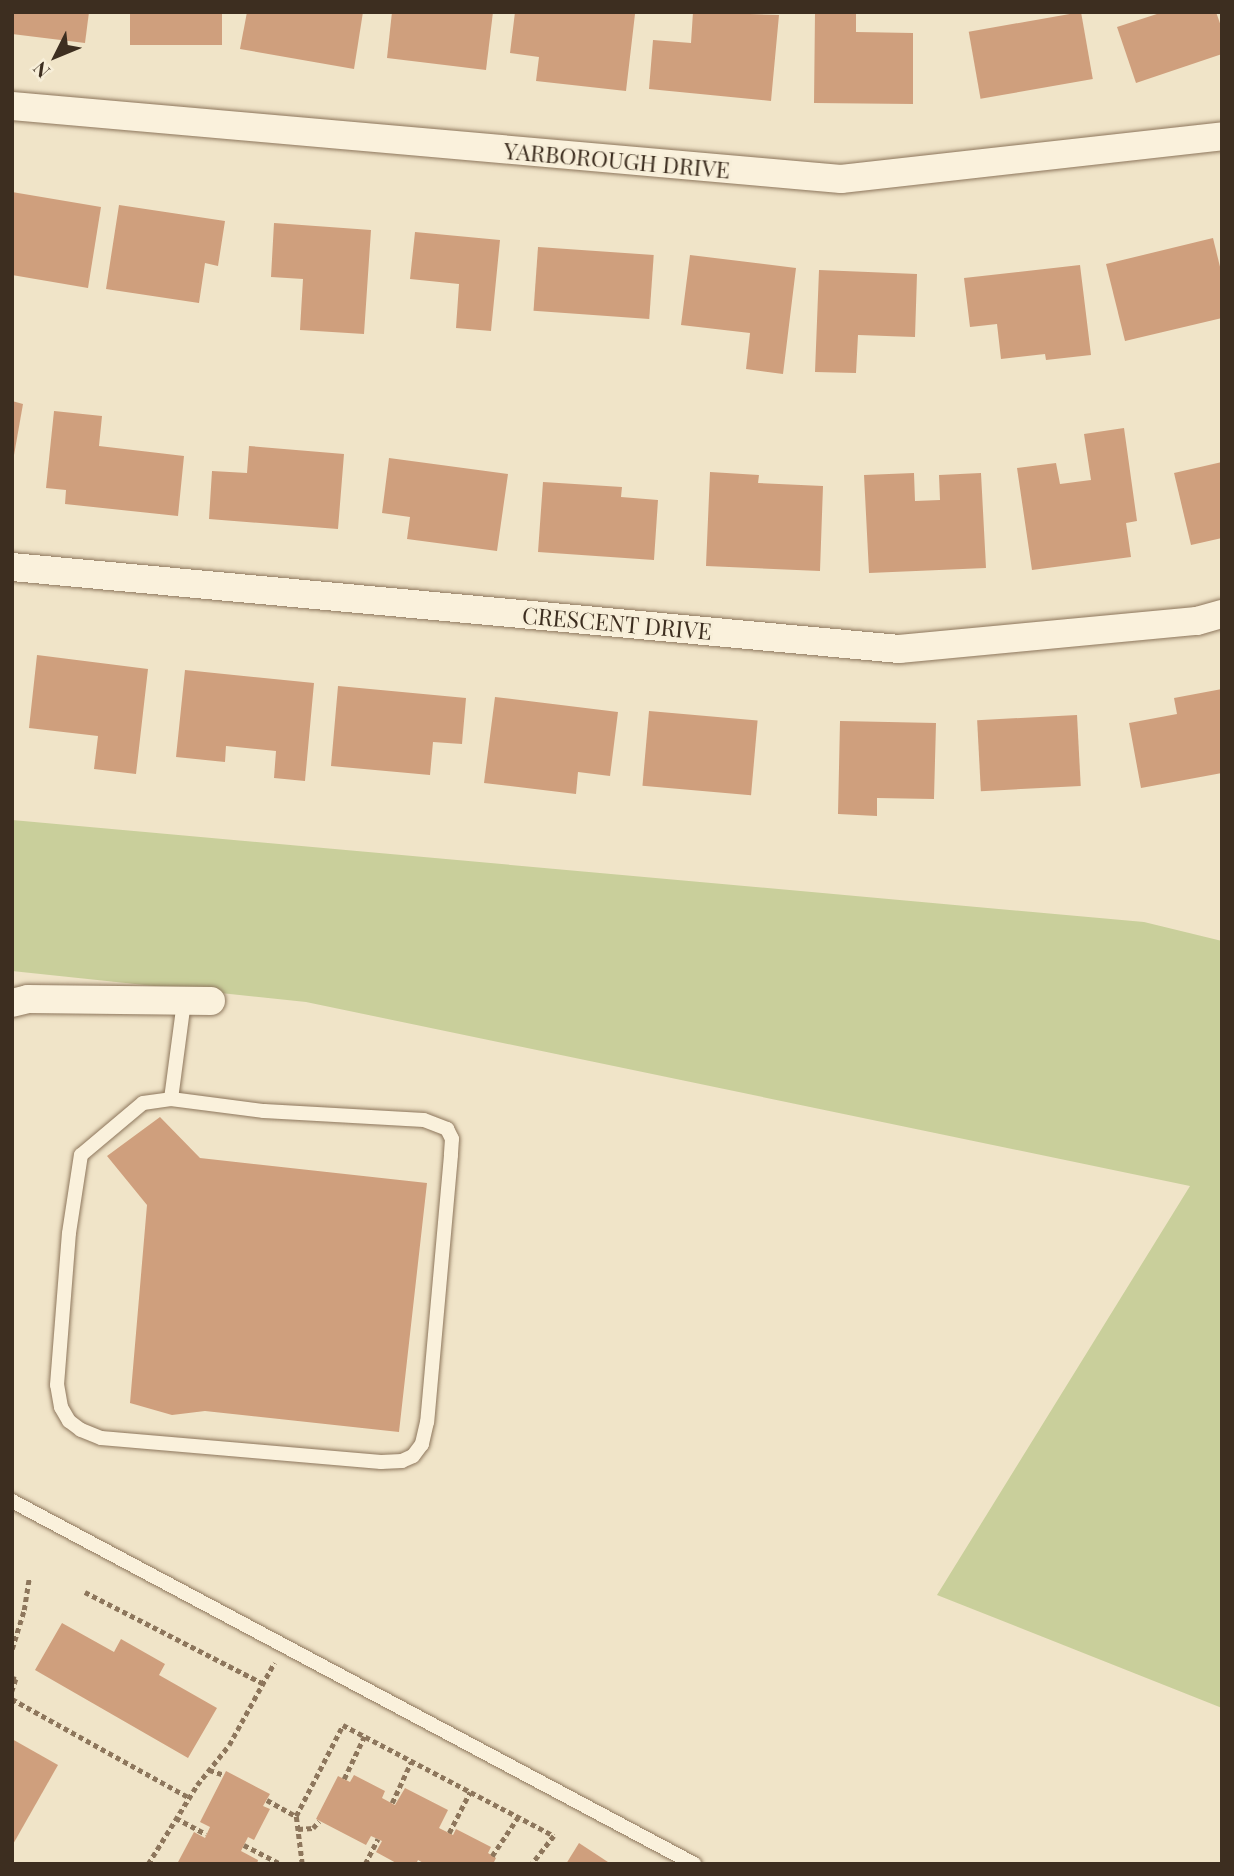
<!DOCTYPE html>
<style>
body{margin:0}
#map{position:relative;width:1234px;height:1876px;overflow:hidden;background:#f0e4c8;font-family:"Playfair Display",serif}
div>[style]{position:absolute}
.green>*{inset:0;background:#c9cf9b}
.building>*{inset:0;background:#cf9f7d;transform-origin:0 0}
.path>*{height:4.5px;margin-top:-2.25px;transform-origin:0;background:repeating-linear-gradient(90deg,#8d765c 0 5px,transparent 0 8.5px)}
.roads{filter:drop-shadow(0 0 2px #8d765c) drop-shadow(0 0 2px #8d765c)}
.service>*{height:14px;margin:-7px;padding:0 7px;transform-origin:7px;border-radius:7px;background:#faf1dc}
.minor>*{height:28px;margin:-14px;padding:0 14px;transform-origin:14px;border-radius:14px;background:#faf1dc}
span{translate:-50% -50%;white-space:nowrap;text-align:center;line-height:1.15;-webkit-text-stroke:5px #f7eed8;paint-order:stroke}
.street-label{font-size:23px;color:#3d2e20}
.frame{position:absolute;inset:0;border:14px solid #3d2e20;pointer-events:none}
.north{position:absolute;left:21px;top:21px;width:70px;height:70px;-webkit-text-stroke:5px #f7eed8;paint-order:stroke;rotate:227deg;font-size:19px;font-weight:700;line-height:28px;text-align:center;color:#3d2e20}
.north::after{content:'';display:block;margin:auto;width:24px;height:32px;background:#3d2e20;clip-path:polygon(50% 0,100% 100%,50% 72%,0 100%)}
</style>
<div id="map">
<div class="green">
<div style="clip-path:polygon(12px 820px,1144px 922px,1222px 941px,1222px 1708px,937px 1595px,1190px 1186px,306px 1002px,12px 971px)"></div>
</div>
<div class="building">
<div style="clip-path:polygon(12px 12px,89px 12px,85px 43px,12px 34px)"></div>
<div style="left:130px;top:12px;width:92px;height:33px"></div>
<div style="clip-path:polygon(247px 12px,363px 12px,354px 69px,240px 49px)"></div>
<div style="clip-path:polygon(392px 12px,493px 12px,486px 70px,387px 58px)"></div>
<div style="clip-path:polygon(515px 12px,635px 14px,626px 91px,536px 81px,539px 57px,510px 53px)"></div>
<div style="clip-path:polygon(693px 12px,779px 15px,771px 101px,649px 89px,653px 40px,691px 43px)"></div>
<div style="clip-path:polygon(815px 12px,856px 12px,856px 32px,913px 33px,913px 104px,814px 103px)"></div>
<div style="left:1081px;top:12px;width:68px;height:114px;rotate:80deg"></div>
<div style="clip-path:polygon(1163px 12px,1216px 12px,1222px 29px,1222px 54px,1136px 83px,1117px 27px)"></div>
<div style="clip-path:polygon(12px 192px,101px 207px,88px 288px,12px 275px)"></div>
<div style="clip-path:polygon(119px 205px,225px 221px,218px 266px,205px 263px,199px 303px,106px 289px)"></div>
<div style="clip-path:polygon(274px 223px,371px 230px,364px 334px,300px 330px,303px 279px,271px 277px)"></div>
<div style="clip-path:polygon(415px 232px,500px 240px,491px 331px,456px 328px,459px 284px,410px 279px)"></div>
<div style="clip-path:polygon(1213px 238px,1222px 275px,1222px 318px,1125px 341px,1106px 264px)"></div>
<div style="left:538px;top:247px;width:116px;height:64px;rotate:4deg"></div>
<div style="clip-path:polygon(690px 255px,796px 268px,783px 374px,746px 369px,750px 333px,681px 325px)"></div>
<div style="clip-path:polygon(1080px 265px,1091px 355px,1046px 360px,1045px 354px,1001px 359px,997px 324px,970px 327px,964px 278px)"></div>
<div style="clip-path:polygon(819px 270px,917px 274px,915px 337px,858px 335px,856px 373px,815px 372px)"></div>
<div style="clip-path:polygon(12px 401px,23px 404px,14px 455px,12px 455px)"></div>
<div style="clip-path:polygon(54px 411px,102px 416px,99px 446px,184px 456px,178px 516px,65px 504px,66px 490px,46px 488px)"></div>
<div style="clip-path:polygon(1124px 428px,1137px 521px,1126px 523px,1131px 557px,1032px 570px,1017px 468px,1056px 463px,1060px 484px,1091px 480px,1084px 434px)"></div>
<div style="clip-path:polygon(249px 446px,344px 454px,338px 529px,209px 519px,212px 471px,247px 473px)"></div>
<div style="clip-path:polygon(389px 458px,508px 474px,497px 551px,407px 539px,410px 517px,382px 513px)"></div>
<div style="clip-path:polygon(1222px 462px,1222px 538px,1191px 545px,1174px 473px)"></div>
<div style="clip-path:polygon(710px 472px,759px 475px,758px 483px,823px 486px,820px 571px,706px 566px)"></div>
<div style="clip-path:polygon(914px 473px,915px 501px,940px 500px,939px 475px,981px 473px,986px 568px,869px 573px,864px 475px)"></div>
<div style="clip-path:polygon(543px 482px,622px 487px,621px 497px,658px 500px,654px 560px,538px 552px)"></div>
<div style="clip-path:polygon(37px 655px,148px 669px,136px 774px,94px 769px,98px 736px,29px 728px)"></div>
<div style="clip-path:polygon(185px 670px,314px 683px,305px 781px,274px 778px,276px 751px,226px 746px,225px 762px,176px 757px)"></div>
<div style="clip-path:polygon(338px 686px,466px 698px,462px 744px,433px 742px,430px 775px,331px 766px)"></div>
<div style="clip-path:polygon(1222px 689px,1222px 773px,1141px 788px,1129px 723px,1177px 714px,1174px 698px)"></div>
<div style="clip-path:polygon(495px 697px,618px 712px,610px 776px,578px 772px,576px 794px,484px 783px)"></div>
<div style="left:649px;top:711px;width:109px;height:75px;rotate:5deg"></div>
<div style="left:1077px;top:715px;width:71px;height:100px;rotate:87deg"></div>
<div style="clip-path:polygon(840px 721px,936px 723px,934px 799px,877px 798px,877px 816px,838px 814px)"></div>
<div style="clip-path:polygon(160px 1117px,200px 1158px,427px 1183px,399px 1432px,205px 1411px,172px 1415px,130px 1403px,147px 1205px,107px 1156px)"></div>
<div style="clip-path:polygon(62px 1623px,114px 1652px,121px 1639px,165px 1664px,159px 1675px,217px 1708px,188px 1758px,35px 1670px)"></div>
<div style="clip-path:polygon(12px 1739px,58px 1765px,12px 1846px)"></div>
<div style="clip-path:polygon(226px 1771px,270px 1794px,263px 1806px,270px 1809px,254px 1840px,248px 1837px,241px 1851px,258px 1860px,257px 1864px,177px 1864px,194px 1832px,205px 1838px,210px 1827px,200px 1822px)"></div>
<div style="clip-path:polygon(354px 1775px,385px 1791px,382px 1798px,395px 1805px,405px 1788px,448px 1810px,439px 1828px,453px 1835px,456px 1829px,491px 1847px,488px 1853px,496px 1858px,493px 1864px,425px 1864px,418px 1860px,416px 1864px,398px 1864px,376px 1852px,382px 1841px,371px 1836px,366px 1845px,316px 1819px,338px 1776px,350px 1782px)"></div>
<div style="clip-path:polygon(579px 1843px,611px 1864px,566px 1864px)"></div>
</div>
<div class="path">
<div style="left:85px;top:1592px;width:201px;rotate:27.2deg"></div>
<div style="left:12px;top:1649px;width:41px;rotate:-72.9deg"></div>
<div style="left:24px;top:1610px;width:33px;rotate:-81deg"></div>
<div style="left:12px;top:1678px;width:4px;rotate:14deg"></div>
<div style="left:16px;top:1679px;width:13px;rotate:108deg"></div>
<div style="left:12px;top:1699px;width:204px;rotate:29.1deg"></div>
<div style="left:209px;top:1770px;width:16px;rotate:18deg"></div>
<div style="left:344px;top:1779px;width:47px;rotate:-64.5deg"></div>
<div style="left:267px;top:1800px;width:33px;rotate:29deg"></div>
<div style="left:392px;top:1803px;width:45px;rotate:-65.1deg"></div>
<div style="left:176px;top:1818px;width:34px;rotate:28deg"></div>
<div style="left:298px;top:1829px;width:15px;rotate:-4deg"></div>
<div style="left:313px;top:1828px;width:9px;rotate:-49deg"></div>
<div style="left:449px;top:1833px;width:46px;rotate:-62.9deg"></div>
<div style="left:244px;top:1845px;width:42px;rotate:27.2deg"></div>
<div style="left:492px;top:1856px;width:47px;rotate:-56.3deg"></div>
<div style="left:148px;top:1864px;width:93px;rotate:-58.2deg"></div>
<div style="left:197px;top:1785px;width:51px;rotate:-51.3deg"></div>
<div style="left:229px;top:1745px;width:94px;rotate:-61.2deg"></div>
<div style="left:302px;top:1864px;width:48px;rotate:-97.1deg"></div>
<div style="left:296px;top:1816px;width:102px;rotate:-62.7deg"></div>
<div style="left:343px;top:1725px;width:238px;rotate:27.7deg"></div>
<div style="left:554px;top:1836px;width:36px;rotate:128deg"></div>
<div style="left:365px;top:1864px;width:28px;rotate:-63deg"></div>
</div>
<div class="roads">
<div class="service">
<div style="left:171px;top:1099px;width:94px;rotate:7.4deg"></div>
<div style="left:264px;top:1111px;width:160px;rotate:3.2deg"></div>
<div style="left:424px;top:1120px;width:25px;rotate:21deg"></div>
<div style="left:447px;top:1129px;width:11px;rotate:63deg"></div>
<div style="left:452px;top:1139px;width:16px;rotate:94deg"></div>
<div style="left:451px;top:1155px;width:268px;rotate:95.1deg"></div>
<div style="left:427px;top:1422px;width:23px;rotate:103deg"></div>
<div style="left:422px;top:1444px;width:15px;rotate:127deg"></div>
<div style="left:413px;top:1456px;width:12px;rotate:156deg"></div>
<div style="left:402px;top:1461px;width:21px;rotate:177deg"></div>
<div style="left:381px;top:1462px;width:281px;rotate:-175.1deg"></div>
<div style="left:101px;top:1438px;width:22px;rotate:-158deg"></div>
<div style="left:81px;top:1430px;width:15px;rotate:-143deg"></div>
<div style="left:69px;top:1421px;width:16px;rotate:-120deg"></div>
<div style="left:61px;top:1407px;width:22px;rotate:-100deg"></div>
<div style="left:57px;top:1385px;width:152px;rotate:-85.5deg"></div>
<div style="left:69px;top:1233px;width:79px;rotate:-81.3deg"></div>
<div style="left:81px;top:1155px;width:81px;rotate:-40deg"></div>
<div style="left:143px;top:1103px;width:28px;rotate:-8deg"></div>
<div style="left:171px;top:1099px;width:99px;rotate:-82.4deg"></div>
<div style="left:12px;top:1501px;width:773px;rotate:28.02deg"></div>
</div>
<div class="minor">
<div style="left:12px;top:106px;width:832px;rotate:5.03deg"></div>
<div style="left:841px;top:179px;width:383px;rotate:-6.4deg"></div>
<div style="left:12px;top:567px;width:891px;rotate:5.28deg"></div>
<div style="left:899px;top:649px;width:299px;rotate:-5.4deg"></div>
<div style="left:1197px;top:621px;width:26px;rotate:-16deg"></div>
<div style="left:12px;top:1003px;width:16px;rotate:-14deg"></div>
<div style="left:28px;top:999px;width:183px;rotate:0.6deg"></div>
</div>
</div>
<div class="street-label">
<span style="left:617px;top:160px;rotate:5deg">YARBOROUGH DRIVE</span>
<span style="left:617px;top:623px;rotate:5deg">CRESCENT DRIVE</span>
</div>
<div class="frame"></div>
<div class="north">N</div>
</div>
